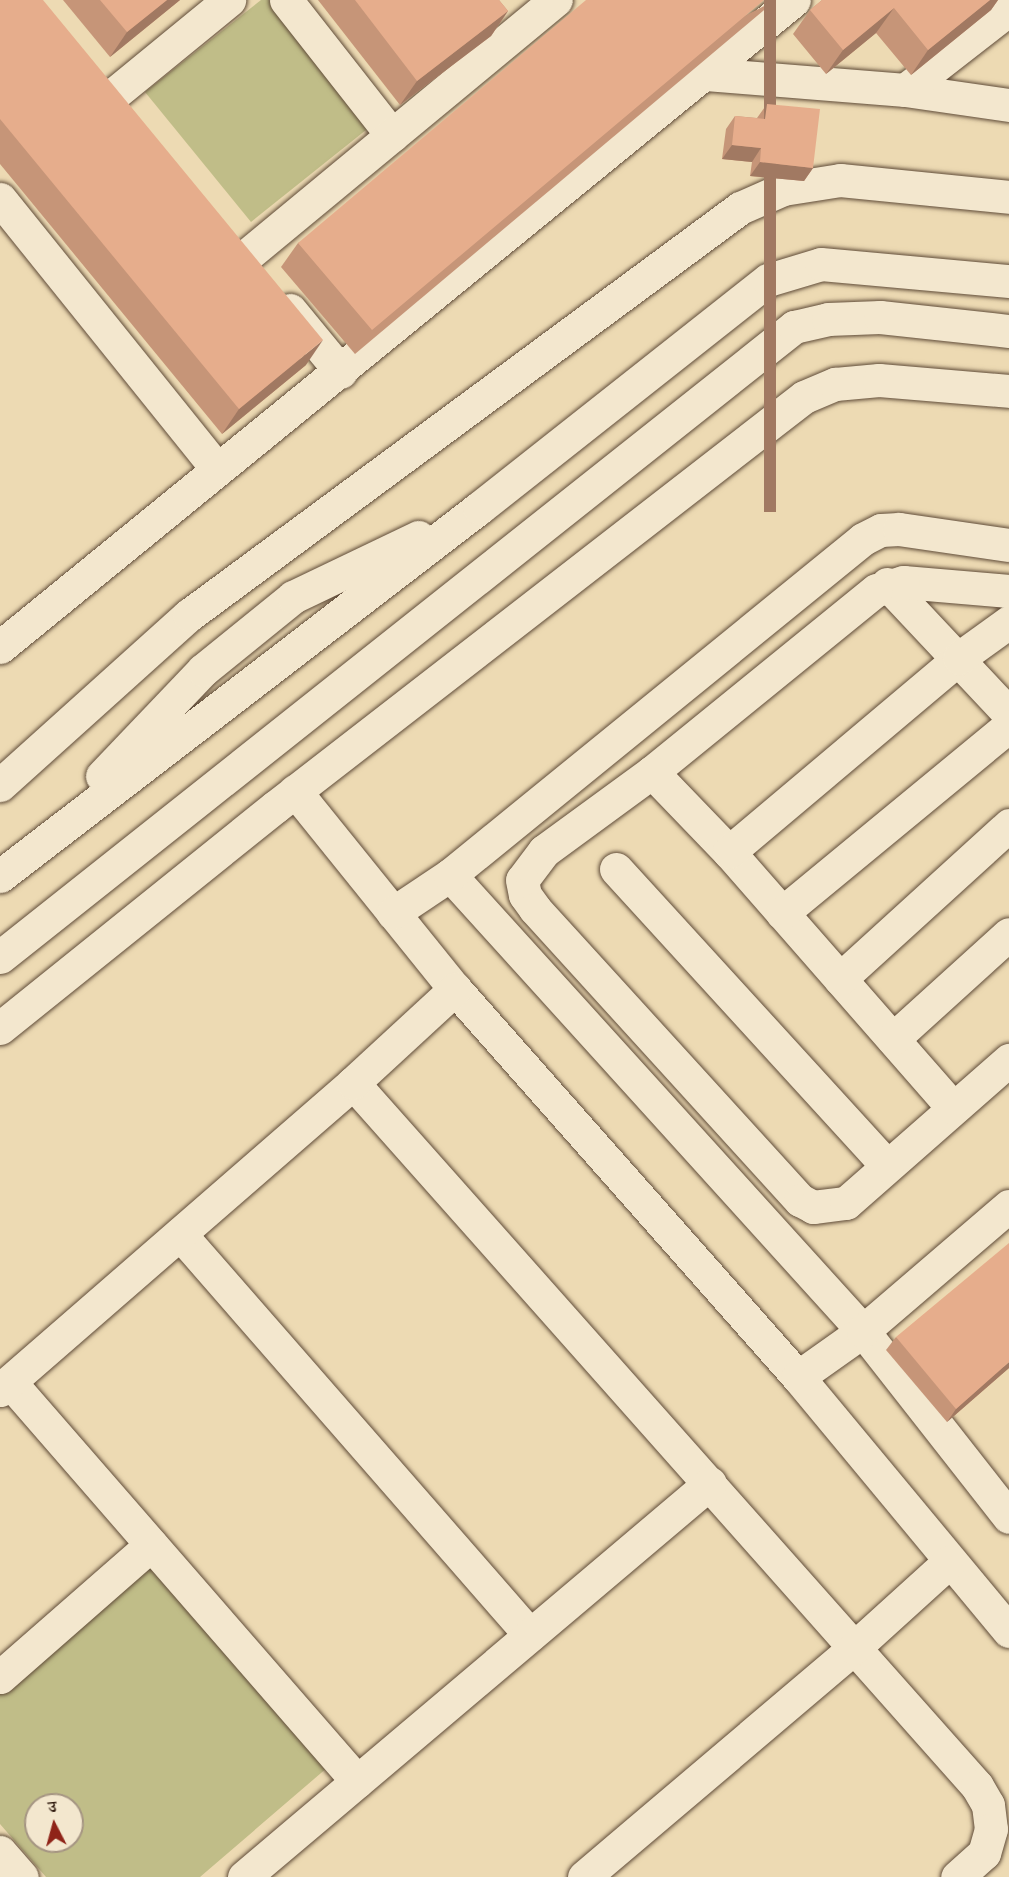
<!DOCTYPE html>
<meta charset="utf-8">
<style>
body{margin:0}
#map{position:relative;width:1009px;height:1877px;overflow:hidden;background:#eddab3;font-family:Alegreya,"Noto Serif Devanagari",serif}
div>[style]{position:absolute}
.green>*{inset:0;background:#c0bd88}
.roads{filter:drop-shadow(0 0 2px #5f4b38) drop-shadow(0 0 2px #5f4b38)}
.minor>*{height:33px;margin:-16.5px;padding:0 16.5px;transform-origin:16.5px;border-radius:16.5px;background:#f3e7ce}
.wall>*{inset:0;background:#c69578}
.shaded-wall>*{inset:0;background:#a17962;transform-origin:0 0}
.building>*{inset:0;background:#e6ad8c}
span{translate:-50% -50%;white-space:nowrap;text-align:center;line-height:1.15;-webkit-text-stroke:5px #f3e7ce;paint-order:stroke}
.north{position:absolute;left:24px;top:1793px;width:60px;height:60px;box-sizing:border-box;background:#f3e7ce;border:2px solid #a59582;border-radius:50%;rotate:354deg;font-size:16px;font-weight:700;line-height:24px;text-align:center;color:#301b0f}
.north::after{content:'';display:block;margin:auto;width:21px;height:27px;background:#8f2418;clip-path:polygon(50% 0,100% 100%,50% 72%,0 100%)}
</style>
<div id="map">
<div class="green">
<div style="clip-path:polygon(261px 0,269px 0,371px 126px,251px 222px,145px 92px)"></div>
<div style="clip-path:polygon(evenodd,147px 1565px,328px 1767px,200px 1877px,46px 1877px,0 1824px,0 1694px,147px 1565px,36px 1805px,72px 1805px,72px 1841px,36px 1841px,36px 1805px)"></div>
</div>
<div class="roads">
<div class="minor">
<div style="left:286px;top:0;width:172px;rotate:51.9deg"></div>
<div style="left:706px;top:74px;width:200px;rotate:4.6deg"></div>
<div style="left:905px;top:90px;width:105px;rotate:8.2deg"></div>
<div style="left:905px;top:90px;width:132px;rotate:-37.9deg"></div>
<div style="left:114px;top:94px;width:149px;rotate:-39.3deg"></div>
<div style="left:0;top:199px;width:346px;rotate:51.2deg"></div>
<div style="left:246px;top:256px;width:402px;rotate:-39.6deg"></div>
<div style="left:290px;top:310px;width:80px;rotate:50.6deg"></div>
<div style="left:887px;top:584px;width:178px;rotate:46.8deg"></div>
<div style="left:1009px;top:591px;width:106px;rotate:-175.1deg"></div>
<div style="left:903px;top:582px;width:28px;rotate:163deg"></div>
<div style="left:876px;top:590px;width:289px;rotate:140.9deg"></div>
<div style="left:652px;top:772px;width:134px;rotate:143.8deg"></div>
<div style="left:544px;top:851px;width:36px;rotate:127deg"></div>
<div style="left:522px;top:880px;width:15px;rotate:79deg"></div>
<div style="left:525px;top:895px;width:17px;rotate:54deg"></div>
<div style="left:535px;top:909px;width:394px;rotate:47.7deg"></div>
<div style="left:800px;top:1200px;width:15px;rotate:28deg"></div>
<div style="left:813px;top:1207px;width:33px;rotate:-7deg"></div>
<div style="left:846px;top:1203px;width:217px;rotate:-41.3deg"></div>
<div style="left:0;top:647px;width:1024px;rotate:-39.18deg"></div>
<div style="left:652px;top:772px;width:111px;rotate:46.1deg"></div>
<div style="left:729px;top:852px;width:340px;rotate:48.8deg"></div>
<div style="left:102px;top:776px;width:146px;rotate:-46.4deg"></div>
<div style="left:203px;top:670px;width:116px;rotate:-39deg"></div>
<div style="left:293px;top:597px;width:139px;rotate:-25.6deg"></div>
<div style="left:0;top:785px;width:254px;rotate:-42deg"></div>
<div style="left:189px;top:615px;width:685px;rotate:-36.45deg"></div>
<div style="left:740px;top:208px;width:47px;rotate:-23.8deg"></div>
<div style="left:783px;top:189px;width:58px;rotate:-9deg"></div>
<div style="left:840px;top:180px;width:170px;rotate:5.7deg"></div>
<div style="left:295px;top:791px;width:255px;rotate:51.1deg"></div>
<div style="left:455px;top:989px;width:518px;rotate:48.52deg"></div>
<div style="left:798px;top:1377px;width:330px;rotate:50.3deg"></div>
<div style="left:729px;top:852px;width:301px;rotate:-40.1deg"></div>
<div style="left:959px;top:658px;width:62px;rotate:-35.8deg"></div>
<div style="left:616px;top:869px;width:402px;rotate:47.6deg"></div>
<div style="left:450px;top:875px;width:615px;rotate:47.83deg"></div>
<div style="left:863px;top:1331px;width:236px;rotate:51.9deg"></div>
<div style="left:0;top:876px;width:604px;rotate:-37.53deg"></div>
<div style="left:479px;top:508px;width:368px;rotate:-38.3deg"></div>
<div style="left:768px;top:280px;width:55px;rotate:-16.8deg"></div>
<div style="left:821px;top:264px;width:189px;rotate:5.2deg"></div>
<div style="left:393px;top:913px;width:69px;rotate:-33.7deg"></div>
<div style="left:450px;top:875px;width:532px;rotate:-39.13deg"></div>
<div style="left:863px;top:539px;width:20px;rotate:-27deg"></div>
<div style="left:881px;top:530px;width:18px;rotate:-3deg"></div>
<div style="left:899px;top:529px;width:111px;rotate:8.3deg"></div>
<div style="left:782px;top:913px;width:294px;rotate:-39.5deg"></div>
<div style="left:0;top:957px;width:1014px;rotate:-38.43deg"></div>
<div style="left:794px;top:327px;width:35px;rotate:-13deg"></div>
<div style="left:828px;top:319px;width:52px;rotate:-2.2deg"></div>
<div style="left:880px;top:317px;width:130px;rotate:6.2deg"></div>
<div style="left:840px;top:979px;width:229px;rotate:-42.3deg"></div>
<div style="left:0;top:1028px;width:353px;rotate:-38.8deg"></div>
<div style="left:275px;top:807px;width:669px;rotate:-37.78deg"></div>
<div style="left:804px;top:397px;width:34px;rotate:-23deg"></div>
<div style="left:835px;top:384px;width:44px;rotate:-5.2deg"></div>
<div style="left:879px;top:380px;width:130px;rotate:4.8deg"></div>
<div style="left:893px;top:1039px;width:156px;rotate:-42.2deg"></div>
<div style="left:353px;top:1083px;width:940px;rotate:48.41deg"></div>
<div style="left:977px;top:1786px;width:22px;rotate:60deg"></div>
<div style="left:988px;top:1805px;width:24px;rotate:83deg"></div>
<div style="left:991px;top:1829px;width:25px;rotate:106deg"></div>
<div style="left:984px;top:1853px;width:36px;rotate:138deg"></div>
<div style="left:180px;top:1234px;width:532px;rotate:48.88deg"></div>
<div style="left:798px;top:1377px;width:80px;rotate:-35.3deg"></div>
<div style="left:863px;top:1331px;width:192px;rotate:-40.6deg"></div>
<div style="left:10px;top:1382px;width:529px;rotate:48.99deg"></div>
<div style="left:0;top:1390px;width:468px;rotate:-41deg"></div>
<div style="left:353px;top:1083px;width:139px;rotate:-42.7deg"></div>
<div style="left:0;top:1677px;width:201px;rotate:-41.2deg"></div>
<div style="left:0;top:1852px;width:33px;rotate:49deg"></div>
<div style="left:244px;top:1877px;width:610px;rotate:-40.21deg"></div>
<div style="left:584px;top:1877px;width:354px;rotate:-40.3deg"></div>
<div style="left:854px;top:1648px;width:128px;rotate:-42.2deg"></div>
</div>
</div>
<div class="wall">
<div style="clip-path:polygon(0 0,306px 365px,222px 434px,0 164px)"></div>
<div style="clip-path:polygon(63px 0,180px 0,110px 57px)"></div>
<div style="clip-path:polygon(318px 0,499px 0,508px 11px,491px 36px,400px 105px)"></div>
<div style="clip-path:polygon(776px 0,355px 354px,281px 267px,298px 243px)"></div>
<div style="clip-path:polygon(822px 0,998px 0,991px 10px,911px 75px,876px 33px,826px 74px,793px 34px,810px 10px)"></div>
<div style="clip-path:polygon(767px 104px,813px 168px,804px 181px,750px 176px,752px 162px,722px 159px,726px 129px,735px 116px,757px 118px)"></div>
<div style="clip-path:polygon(896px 1337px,1009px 1368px,947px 1422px,886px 1350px)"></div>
</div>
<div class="shaded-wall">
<div style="clip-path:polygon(167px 0,180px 0,110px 57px,127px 32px)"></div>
<div style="left:764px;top:0;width:12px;height:512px"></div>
<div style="clip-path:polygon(990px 0,998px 0,991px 10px,911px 75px,928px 50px)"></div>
<div style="clip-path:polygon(894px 8px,876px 33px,826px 74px,843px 50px)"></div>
<div style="clip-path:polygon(508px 11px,491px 36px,400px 105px,417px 81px)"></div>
<div style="clip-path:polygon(732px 145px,761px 148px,752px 162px,722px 159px)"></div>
<div style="clip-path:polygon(760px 162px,813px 168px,804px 181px,750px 176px)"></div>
<div style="clip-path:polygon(323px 340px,306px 365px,222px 434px,239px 409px)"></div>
<div style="clip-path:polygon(1009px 1362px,1009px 1368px,947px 1422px,956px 1409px)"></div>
</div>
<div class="building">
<div style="clip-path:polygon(0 0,43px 0,323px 340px,239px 409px,0 119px)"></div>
<div style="clip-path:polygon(100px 0,167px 0,127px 32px)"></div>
<div style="clip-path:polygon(355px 0,499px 0,508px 11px,417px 81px)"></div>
<div style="clip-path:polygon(586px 0,764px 0,372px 330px,298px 243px)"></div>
<div style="clip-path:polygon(822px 0,990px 0,928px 50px,894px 8px,843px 50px,810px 10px)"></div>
<div style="clip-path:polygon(767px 104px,820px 109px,813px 168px,760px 162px,761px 148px,732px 145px,735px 116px,765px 119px)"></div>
<div style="clip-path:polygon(1009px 1243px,1009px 1362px,956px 1409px,896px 1337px)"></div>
</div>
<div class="north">उ</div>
</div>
